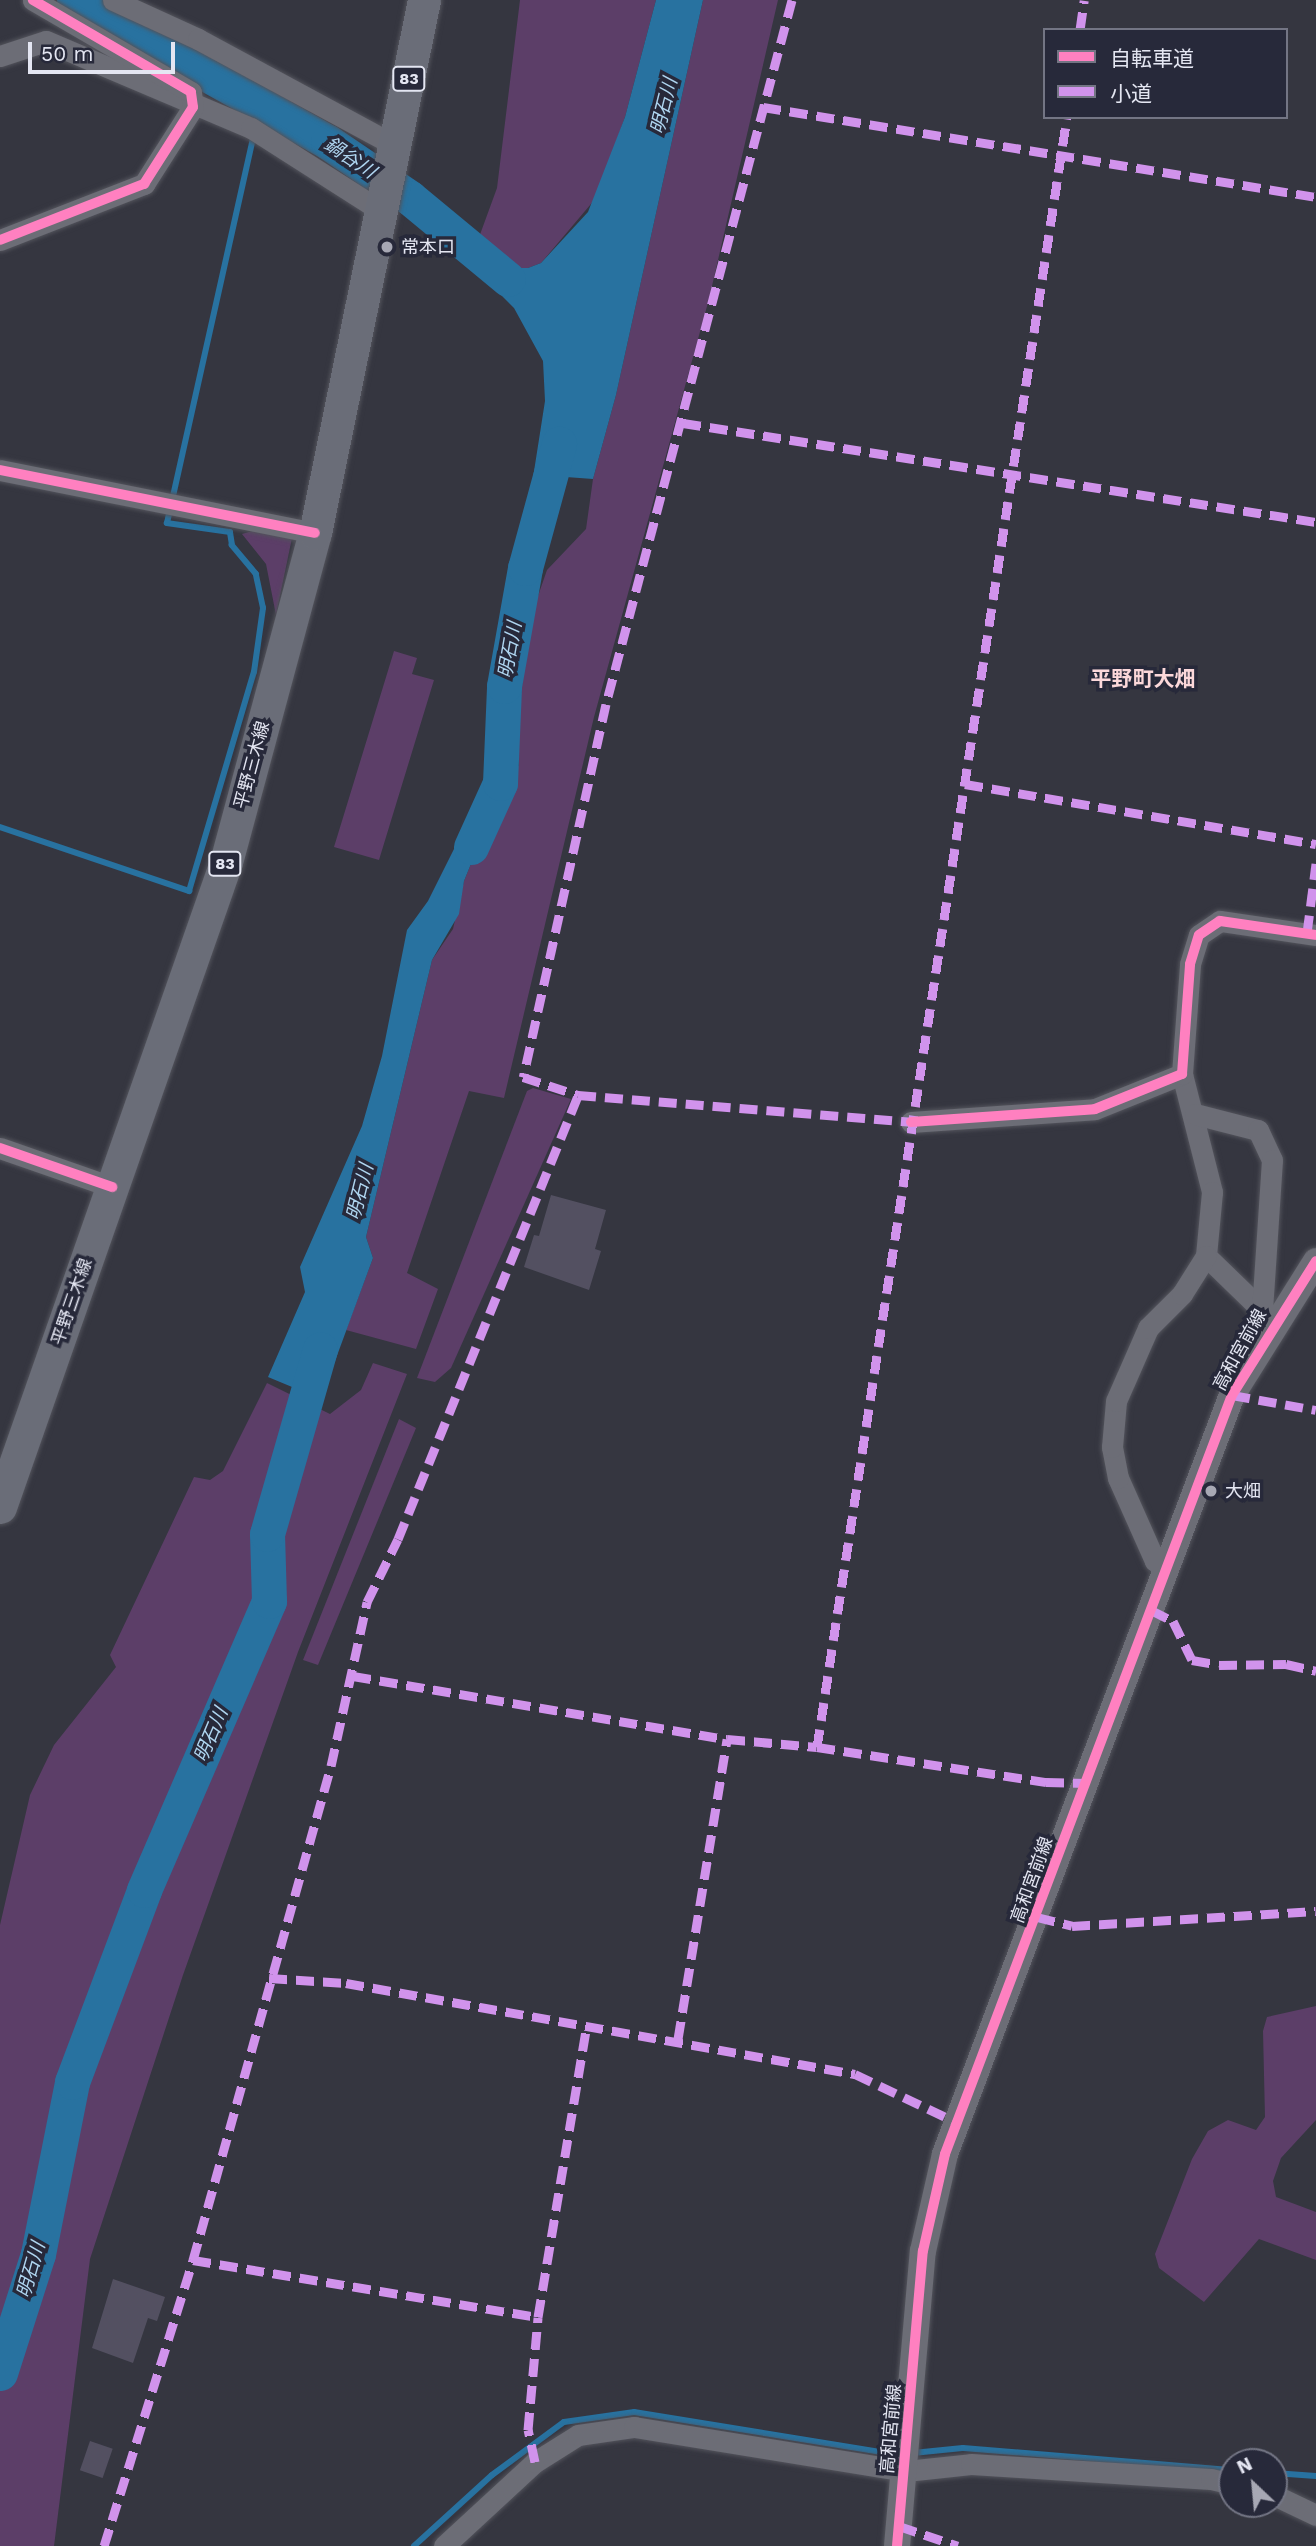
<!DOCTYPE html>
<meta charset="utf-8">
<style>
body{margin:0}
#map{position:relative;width:1316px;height:2546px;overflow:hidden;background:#353640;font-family:"Work Sans","Noto Sans JP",sans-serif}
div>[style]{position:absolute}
.green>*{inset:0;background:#5c3e68}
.water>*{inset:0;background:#2872a0}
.stream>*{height:6px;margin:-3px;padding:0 3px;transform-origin:3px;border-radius:3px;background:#2872a0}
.river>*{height:35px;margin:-17.5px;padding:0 17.5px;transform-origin:17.5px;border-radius:17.5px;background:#2872a0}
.building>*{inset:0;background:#535061;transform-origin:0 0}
.roads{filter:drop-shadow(0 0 2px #52535b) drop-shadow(0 0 2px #52535b)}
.minor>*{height:21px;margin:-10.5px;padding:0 10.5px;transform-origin:10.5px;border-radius:10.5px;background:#6c6d76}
.tertiary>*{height:26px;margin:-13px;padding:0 13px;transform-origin:13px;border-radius:13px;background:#6c6d76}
.primary>*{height:33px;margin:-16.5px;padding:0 16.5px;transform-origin:16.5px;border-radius:16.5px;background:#6a6d78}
.quiet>*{height:9px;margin-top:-4.5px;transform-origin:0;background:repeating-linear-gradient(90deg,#d193ec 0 18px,transparent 0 27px)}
.cycleway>*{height:10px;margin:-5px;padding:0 5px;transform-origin:5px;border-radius:5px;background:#ff80c0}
.dots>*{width:19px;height:19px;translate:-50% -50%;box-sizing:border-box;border:4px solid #27293a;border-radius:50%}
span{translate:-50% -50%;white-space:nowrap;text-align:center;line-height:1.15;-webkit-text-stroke:7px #27293a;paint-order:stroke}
.shield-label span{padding:2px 5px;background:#27293a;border:2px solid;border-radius:5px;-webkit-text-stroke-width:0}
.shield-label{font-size:16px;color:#e4e6f2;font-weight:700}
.poi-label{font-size:18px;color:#e4e6f2}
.left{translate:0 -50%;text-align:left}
.street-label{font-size:18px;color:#e4e6f2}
.water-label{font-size:19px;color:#afd5f0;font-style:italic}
.quarter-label{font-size:21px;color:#fcd8da;font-weight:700}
.legend{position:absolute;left:1043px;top:28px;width:245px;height:91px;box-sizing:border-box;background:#27293a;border:2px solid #737584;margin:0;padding:9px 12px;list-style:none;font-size:21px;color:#e4e6f2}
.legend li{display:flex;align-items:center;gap:14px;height:35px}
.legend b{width:35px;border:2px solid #737584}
.north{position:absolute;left:1218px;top:2448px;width:70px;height:70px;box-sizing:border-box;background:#27293a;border:2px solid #737584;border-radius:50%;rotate:334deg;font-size:19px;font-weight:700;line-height:28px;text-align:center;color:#e4e6f2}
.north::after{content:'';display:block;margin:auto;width:24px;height:32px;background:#a7a8b4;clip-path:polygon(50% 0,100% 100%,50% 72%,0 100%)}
.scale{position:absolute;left:28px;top:42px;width:147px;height:32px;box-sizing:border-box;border:4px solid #e4e6f2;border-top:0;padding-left:9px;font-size:21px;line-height:24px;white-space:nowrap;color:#e4e6f2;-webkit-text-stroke:5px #27293a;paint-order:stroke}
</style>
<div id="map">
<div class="green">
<div style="clip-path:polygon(520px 0,656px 0,625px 117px,596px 198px,541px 263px,528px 268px,513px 268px,478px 240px,497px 188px)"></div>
<div style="clip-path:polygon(703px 0,778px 0,709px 299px,594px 717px,504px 1098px,469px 1091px,407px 1273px,438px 1289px,416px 1349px,346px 1330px,373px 1258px,366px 1237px,432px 960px,453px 929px,464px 881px,495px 805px,519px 765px,518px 718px,530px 619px,547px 570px,586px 529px,593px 479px,616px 395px)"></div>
<div style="clip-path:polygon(256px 530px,292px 538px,276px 615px,266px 564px,242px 534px)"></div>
<div style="clip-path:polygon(394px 651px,417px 658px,412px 674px,434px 680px,379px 860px,334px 847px)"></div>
<div style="clip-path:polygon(533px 1088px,571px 1099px,451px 1368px,435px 1382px,417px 1378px,527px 1091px)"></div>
<div style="clip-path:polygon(373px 1363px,407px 1374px,298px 1652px,183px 1975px,90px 2259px,54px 2546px,0 2546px,0 1925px,30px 1795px,54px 1745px,116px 1667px,110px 1655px,194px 1477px,210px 1480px,223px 1471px,267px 1383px,330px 1414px,361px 1390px)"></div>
<div style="clip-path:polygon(399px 1419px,416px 1428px,318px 1665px,303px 1660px)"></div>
<div style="clip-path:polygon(1316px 2006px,1316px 2120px,1281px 2158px,1273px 2181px,1276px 2197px,1316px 2212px,1316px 2260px,1259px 2239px,1204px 2302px,1159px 2268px,1155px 2254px,1192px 2159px,1208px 2131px,1228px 2120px,1256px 2130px,1265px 2117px,1263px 2031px,1267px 2017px)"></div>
</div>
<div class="water">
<div style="clip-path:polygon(656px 0,703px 0,616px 395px,593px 479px,566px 477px,550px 488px,536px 488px,532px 484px,545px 401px,543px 361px,514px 308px,462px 256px,478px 240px,513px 268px,528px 268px,541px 263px,588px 212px,625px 117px)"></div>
<div style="clip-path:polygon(479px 799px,495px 805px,464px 881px,459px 914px,432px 960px,366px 1237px,373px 1258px,321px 1399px,268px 1377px,305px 1292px,300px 1267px,362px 1126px,382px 1056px,407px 930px,428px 901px)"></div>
</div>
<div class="stream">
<div style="left:256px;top:125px;width:19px;rotate:-78deg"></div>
<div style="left:0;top:827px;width:200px;rotate:18.7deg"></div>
<div style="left:189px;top:891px;width:228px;rotate:-73.5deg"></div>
<div style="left:254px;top:672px;width:65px;rotate:-82deg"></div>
<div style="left:263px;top:608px;width:35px;rotate:-102deg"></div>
<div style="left:256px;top:574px;width:38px;rotate:-130deg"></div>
<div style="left:232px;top:545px;width:13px;rotate:-99deg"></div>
<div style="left:230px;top:532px;width:64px;rotate:-171.9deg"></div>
<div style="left:167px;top:523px;width:398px;rotate:-77.4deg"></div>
<div style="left:913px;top:2453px;width:50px;rotate:-5.7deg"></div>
<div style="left:963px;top:2448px;width:270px;rotate:4.7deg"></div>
<div style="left:1274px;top:2473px;width:42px;rotate:4.1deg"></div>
<div style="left:414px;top:2546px;width:105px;rotate:-42.3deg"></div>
<div style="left:492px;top:2475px;width:89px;rotate:-36.4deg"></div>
<div style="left:564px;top:2422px;width:71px;rotate:-8.1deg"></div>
<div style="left:634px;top:2412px;width:268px;rotate:9.2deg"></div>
</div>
<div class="river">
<div style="left:74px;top:0;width:291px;rotate:29.2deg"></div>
<div style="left:328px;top:142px;width:99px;rotate:34.3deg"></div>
<div style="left:410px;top:198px;width:127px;rotate:39.6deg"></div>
<div style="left:471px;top:847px;width:70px;rotate:-65.6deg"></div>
<div style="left:500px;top:783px;width:97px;rotate:-87.6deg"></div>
<div style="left:504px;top:686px;width:120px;rotate:-79.9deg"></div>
<div style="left:525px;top:568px;width:129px;rotate:-74.7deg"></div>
<div style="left:0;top:2373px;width:125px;rotate:-72.3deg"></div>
<div style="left:38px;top:2254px;width:175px;rotate:-78.8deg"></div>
<div style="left:72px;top:2082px;width:205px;rotate:-69.4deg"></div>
<div style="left:144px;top:1890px;width:315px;rotate:-66.6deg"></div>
<div style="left:269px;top:1601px;width:67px;rotate:-91.7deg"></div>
<div style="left:267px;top:1534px;width:192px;rotate:-74deg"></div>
</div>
<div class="building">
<div style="clip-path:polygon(551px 1195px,606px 1210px,595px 1249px,601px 1251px,589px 1290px,524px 1267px,534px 1235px,539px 1236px)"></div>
<div style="clip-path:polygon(113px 2279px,165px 2297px,157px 2321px,148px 2318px,133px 2363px,92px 2348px)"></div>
<div style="left:90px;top:2441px;width:24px;height:31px;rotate:19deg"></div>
</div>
<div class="roads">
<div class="minor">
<div style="left:113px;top:0;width:94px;rotate:24.6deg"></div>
<div style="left:198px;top:39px;width:225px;rotate:28.4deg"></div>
<div style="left:0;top:56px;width:48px;rotate:-18.1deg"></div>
<div style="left:46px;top:41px;width:223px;rotate:23deg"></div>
<div style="left:251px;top:128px;width:156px;rotate:32.5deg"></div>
<div style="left:0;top:240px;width:155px;rotate:-21.3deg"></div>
<div style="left:144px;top:184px;width:91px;rotate:-57.5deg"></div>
<div style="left:193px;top:107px;width:15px;rotate:-98deg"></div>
<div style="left:191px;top:92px;width:183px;rotate:-149.8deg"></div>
<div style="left:0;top:470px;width:321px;rotate:11.3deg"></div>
<div style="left:1182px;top:1074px;width:122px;rotate:75.7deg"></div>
<div style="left:1212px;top:1192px;width:64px;rotate:95.4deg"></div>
<div style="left:1206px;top:1256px;width:95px;rotate:44.1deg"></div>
<div style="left:1195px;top:1114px;width:65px;rotate:14.3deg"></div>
<div style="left:1258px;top:1130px;width:33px;rotate:65deg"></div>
<div style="left:1272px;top:1160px;width:150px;rotate:93.8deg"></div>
<div style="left:911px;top:1122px;width:184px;rotate:-4deg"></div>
<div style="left:1095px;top:1109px;width:94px;rotate:-21.9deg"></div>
<div style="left:1182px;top:1074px;width:110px;rotate:-85.8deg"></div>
<div style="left:1190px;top:964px;width:30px;rotate:-73deg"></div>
<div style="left:1199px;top:935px;width:25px;rotate:-34deg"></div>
<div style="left:1220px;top:921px;width:97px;rotate:8.3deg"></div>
<div style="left:0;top:1148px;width:119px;rotate:19.2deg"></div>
<div style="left:1167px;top:1568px;width:14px;rotate:-150deg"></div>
<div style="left:1155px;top:1561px;width:91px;rotate:-114deg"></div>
<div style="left:1118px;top:1478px;width:32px;rotate:-101deg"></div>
<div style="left:1112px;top:1447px;width:46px;rotate:-85deg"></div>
<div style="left:1116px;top:1401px;width:80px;rotate:-66.3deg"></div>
<div style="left:1148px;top:1328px;width:48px;rotate:-45deg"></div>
<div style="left:1182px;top:1294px;width:45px;rotate:-57.7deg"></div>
<div style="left:1274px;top:2495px;width:47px;rotate:25.5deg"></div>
<div style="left:444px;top:2546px;width:124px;rotate:-42.7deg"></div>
<div style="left:535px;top:2462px;width:51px;rotate:-32.1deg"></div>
<div style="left:578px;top:2435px;width:57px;rotate:-8.1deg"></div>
<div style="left:634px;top:2427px;width:276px;rotate:9.2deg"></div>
<div style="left:906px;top:2471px;width:65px;rotate:-6.1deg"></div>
<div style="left:971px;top:2464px;width:240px;rotate:3.6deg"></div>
<div style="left:1211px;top:2479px;width:22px;rotate:13deg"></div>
</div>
<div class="tertiary">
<div style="left:897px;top:2546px;width:296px;rotate:-85deg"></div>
<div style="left:923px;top:2251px;width:99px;rotate:-77.2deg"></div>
<div style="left:945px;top:2154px;width:811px;rotate:-69.29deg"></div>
<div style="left:1232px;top:1395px;width:158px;rotate:-57.9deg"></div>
</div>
<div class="primary">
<div style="left:0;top:1507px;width:683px;rotate:-70.69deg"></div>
<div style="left:226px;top:862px;width:341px;rotate:-74.9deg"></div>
<div style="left:315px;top:533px;width:544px;rotate:-78.44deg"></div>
</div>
</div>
<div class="quiet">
<div style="left:792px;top:0;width:728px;rotate:104.8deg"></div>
<div style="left:606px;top:704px;width:382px;rotate:102.5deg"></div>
<div style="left:523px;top:1077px;width:58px;rotate:18.1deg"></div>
<div style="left:578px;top:1095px;width:334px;rotate:4.6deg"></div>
<div style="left:1080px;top:30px;width:30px;rotate:-82deg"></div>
<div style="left:763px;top:107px;width:560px;rotate:9.24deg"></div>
<div style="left:683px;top:423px;width:641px;rotate:8.89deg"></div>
<div style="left:965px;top:784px;width:356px;rotate:9.7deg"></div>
<div style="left:1307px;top:933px;width:70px;rotate:-82.6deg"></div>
<div style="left:1232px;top:1395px;width:85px;rotate:10.1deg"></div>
<div style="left:1151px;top:1610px;width:25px;rotate:27deg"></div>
<div style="left:1173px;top:1621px;width:43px;rotate:64deg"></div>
<div style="left:1192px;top:1660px;width:27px;rotate:10deg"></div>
<div style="left:1219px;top:1665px;width:67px;rotate:-0.9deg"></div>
<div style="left:1286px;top:1664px;width:31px;rotate:13deg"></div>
<div style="left:353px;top:1676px;width:379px;rotate:9.6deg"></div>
<div style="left:727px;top:1739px;width:90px;rotate:5.1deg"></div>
<div style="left:817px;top:1747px;width:232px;rotate:8.7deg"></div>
<div style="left:1046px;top:1782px;width:41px;rotate:1.4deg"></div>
<div style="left:817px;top:1747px;width:1649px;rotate:-81.28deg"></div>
<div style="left:1037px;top:1917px;width:36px;rotate:14deg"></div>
<div style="left:1072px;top:1926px;width:244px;rotate:-3.5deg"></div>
<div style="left:269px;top:1978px;width:77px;rotate:3.7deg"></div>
<div style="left:346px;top:1983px;width:517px;rotate:10.14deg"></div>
<div style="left:855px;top:2074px;width:114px;rotate:25.4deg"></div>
<div style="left:678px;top:2039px;width:304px;rotate:-80.7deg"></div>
<div style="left:193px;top:2260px;width:350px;rotate:9.4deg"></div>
<div style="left:535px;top:2462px;width:33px;rotate:-102deg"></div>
<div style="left:528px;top:2430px;width:113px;rotate:-84.9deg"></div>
<div style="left:538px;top:2317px;width:292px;rotate:-80.5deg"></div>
<div style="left:899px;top:2526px;width:62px;rotate:18.7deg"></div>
<div style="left:104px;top:2546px;width:300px;rotate:-72.7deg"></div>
<div style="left:193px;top:2260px;width:513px;rotate:-74.39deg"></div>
<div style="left:331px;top:1766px;width:168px;rotate:-77.6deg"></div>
<div style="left:367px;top:1602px;width:70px;rotate:-63.8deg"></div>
<div style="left:398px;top:1539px;width:479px;rotate:-67.9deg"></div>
</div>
<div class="cycleway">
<div style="left:0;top:240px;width:155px;rotate:-21.3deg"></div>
<div style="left:144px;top:184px;width:91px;rotate:-57.5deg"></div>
<div style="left:193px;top:107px;width:15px;rotate:-98deg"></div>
<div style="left:191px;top:92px;width:183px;rotate:-149.8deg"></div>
<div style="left:0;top:470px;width:321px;rotate:11.3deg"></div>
<div style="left:911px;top:1122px;width:184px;rotate:-4deg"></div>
<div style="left:1095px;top:1109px;width:94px;rotate:-21.9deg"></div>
<div style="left:1182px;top:1074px;width:110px;rotate:-85.8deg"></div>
<div style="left:1190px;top:964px;width:30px;rotate:-73deg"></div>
<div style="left:1199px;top:935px;width:25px;rotate:-34deg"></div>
<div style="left:1220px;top:921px;width:97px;rotate:8.3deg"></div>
<div style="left:0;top:1148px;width:119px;rotate:19.2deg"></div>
<div style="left:897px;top:2546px;width:296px;rotate:-85deg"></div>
<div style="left:923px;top:2251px;width:99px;rotate:-77.2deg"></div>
<div style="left:945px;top:2154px;width:811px;rotate:-69.29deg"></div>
<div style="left:1232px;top:1395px;width:158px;rotate:-57.9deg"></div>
</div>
<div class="dots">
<div style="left:387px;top:247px;background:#a7a8b4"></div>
<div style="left:1211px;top:1491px;background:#a7a8b4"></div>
</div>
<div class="shield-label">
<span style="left:409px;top:79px">83</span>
<span style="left:225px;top:864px">83</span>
</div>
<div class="poi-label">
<span class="left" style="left:401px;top:247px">常本口</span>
<span class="left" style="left:1225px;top:1491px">大畑</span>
</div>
<div class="street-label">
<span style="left:252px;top:765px;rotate:-75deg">平野三木線</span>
<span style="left:72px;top:1302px;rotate:-71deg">平野三木線</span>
<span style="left:1240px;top:1350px;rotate:-61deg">高和宮前線</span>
<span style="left:1032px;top:1880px;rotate:-70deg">高和宮前線</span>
<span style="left:891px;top:2429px;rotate:-85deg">高和宮前線</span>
</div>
<div class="water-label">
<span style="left:664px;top:106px;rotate:-76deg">明石川</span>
<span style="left:350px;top:158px;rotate:34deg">鍋谷川</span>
<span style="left:510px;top:650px;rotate:-80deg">明石川</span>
<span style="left:360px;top:1192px;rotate:-76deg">明石川</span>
<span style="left:211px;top:1735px;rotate:-67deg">明石川</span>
<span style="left:31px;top:2270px;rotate:-74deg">明石川</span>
</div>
<div class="quarter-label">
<span style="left:1143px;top:679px">平野町大畑</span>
</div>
<ul class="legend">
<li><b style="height:9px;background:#ff80c0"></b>自転車道</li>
<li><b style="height:9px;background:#d193ec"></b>小道</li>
</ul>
<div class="north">N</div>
<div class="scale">50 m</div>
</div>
